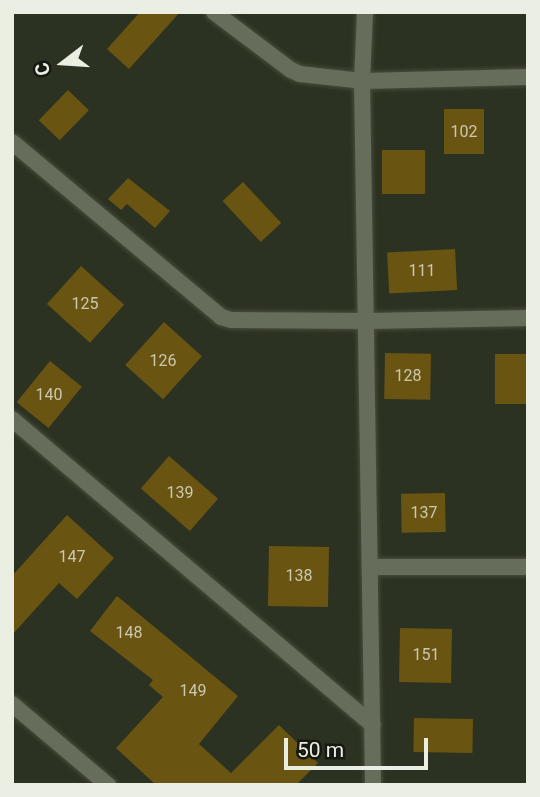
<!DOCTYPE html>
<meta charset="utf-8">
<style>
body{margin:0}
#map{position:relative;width:540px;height:797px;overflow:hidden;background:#2c3221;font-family:Roboto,sans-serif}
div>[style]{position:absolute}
.building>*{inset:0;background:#6a5412;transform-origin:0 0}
.roads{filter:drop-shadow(0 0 2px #484d3e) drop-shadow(0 0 2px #484d3e)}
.street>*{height:16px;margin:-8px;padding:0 8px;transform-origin:8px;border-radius:8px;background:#666d5a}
span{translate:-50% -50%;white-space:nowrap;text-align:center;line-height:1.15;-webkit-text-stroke:7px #161911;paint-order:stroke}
.number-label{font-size:16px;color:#cac8af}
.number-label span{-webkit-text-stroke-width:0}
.frame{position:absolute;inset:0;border:14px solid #eaeee3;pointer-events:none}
.north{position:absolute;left:28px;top:28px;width:70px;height:70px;-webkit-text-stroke:5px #161911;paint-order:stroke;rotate:253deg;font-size:19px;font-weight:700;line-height:28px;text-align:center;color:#eaeee3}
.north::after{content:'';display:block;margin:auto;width:24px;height:32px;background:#eaeee3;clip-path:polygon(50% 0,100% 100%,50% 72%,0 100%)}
.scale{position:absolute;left:284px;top:738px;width:144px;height:32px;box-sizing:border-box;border:4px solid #eaeee3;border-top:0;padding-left:9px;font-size:21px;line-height:24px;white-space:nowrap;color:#eaeee3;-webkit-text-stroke:5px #161911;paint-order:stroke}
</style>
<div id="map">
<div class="building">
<div style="clip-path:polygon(140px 12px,180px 12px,129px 69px,107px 49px)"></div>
<div style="left:68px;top:90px;width:29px;height:42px;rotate:44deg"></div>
<div style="left:444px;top:109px;width:40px;height:45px"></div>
<div style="left:382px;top:150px;width:43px;height:44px"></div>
<div style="clip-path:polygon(128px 178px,170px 211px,155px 228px,127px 204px,121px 210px,108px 199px)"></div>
<div style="left:243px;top:182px;width:56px;height:28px;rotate:47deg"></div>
<div style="left:455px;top:249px;width:41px;height:68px;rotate:87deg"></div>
<div style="left:81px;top:266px;width:58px;height:51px;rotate:42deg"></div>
<div style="left:164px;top:322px;width:51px;height:58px;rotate:42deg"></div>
<div style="left:385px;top:353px;width:46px;height:46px;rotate:1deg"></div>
<div style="left:495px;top:354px;width:33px;height:50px"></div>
<div style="left:50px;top:361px;width:41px;height:53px;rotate:39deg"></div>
<div style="left:169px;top:456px;width:65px;height:43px;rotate:41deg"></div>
<div style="left:445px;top:493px;width:39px;height:44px;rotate:89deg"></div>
<div style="clip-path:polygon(67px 515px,114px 558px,77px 599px,59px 583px,12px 635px,12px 576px)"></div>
<div style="left:269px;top:546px;width:60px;height:60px;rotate:1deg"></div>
<div style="clip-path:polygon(117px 596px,238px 696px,199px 744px,231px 773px,279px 725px,318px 763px,296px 785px,156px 785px,116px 748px,163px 697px,149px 685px,153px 680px,90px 631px)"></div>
<div style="left:400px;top:628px;width:52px;height:54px;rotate:1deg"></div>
<div style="left:414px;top:718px;width:59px;height:34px;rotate:1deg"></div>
</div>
<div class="roads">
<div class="street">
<div style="left:214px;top:12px;width:96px;rotate:37deg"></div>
<div style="left:291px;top:70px;width:10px;rotate:24deg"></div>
<div style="left:300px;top:74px;width:62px;rotate:6.4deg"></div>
<div style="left:362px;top:81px;width:166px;rotate:-1.4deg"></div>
<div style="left:365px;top:12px;width:69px;rotate:92.5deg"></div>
<div style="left:362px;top:81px;width:704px;rotate:89.1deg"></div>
<div style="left:12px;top:142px;width:273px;rotate:39.9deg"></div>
<div style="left:221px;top:317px;width:10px;rotate:17deg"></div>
<div style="left:231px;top:320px;width:137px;rotate:0.4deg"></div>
<div style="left:368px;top:321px;width:160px;rotate:-1.1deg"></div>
<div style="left:12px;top:419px;width:473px;rotate:40.3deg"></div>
<div style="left:372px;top:567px;width:156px"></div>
<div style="left:12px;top:704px;width:126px;rotate:40.2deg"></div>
</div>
</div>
<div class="number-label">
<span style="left:464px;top:132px">102</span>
<span style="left:422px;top:271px">111</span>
<span style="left:85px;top:304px">125</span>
<span style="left:163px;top:361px">126</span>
<span style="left:408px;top:376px">128</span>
<span style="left:49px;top:395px">140</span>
<span style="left:180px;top:493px">139</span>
<span style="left:424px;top:513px">137</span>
<span style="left:72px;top:557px">147</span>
<span style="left:299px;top:576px">138</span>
<span style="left:129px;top:633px">148</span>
<span style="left:426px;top:655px">151</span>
<span style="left:193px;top:691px">149</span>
</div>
<div class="frame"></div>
<div class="north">С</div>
<div class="scale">50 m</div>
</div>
